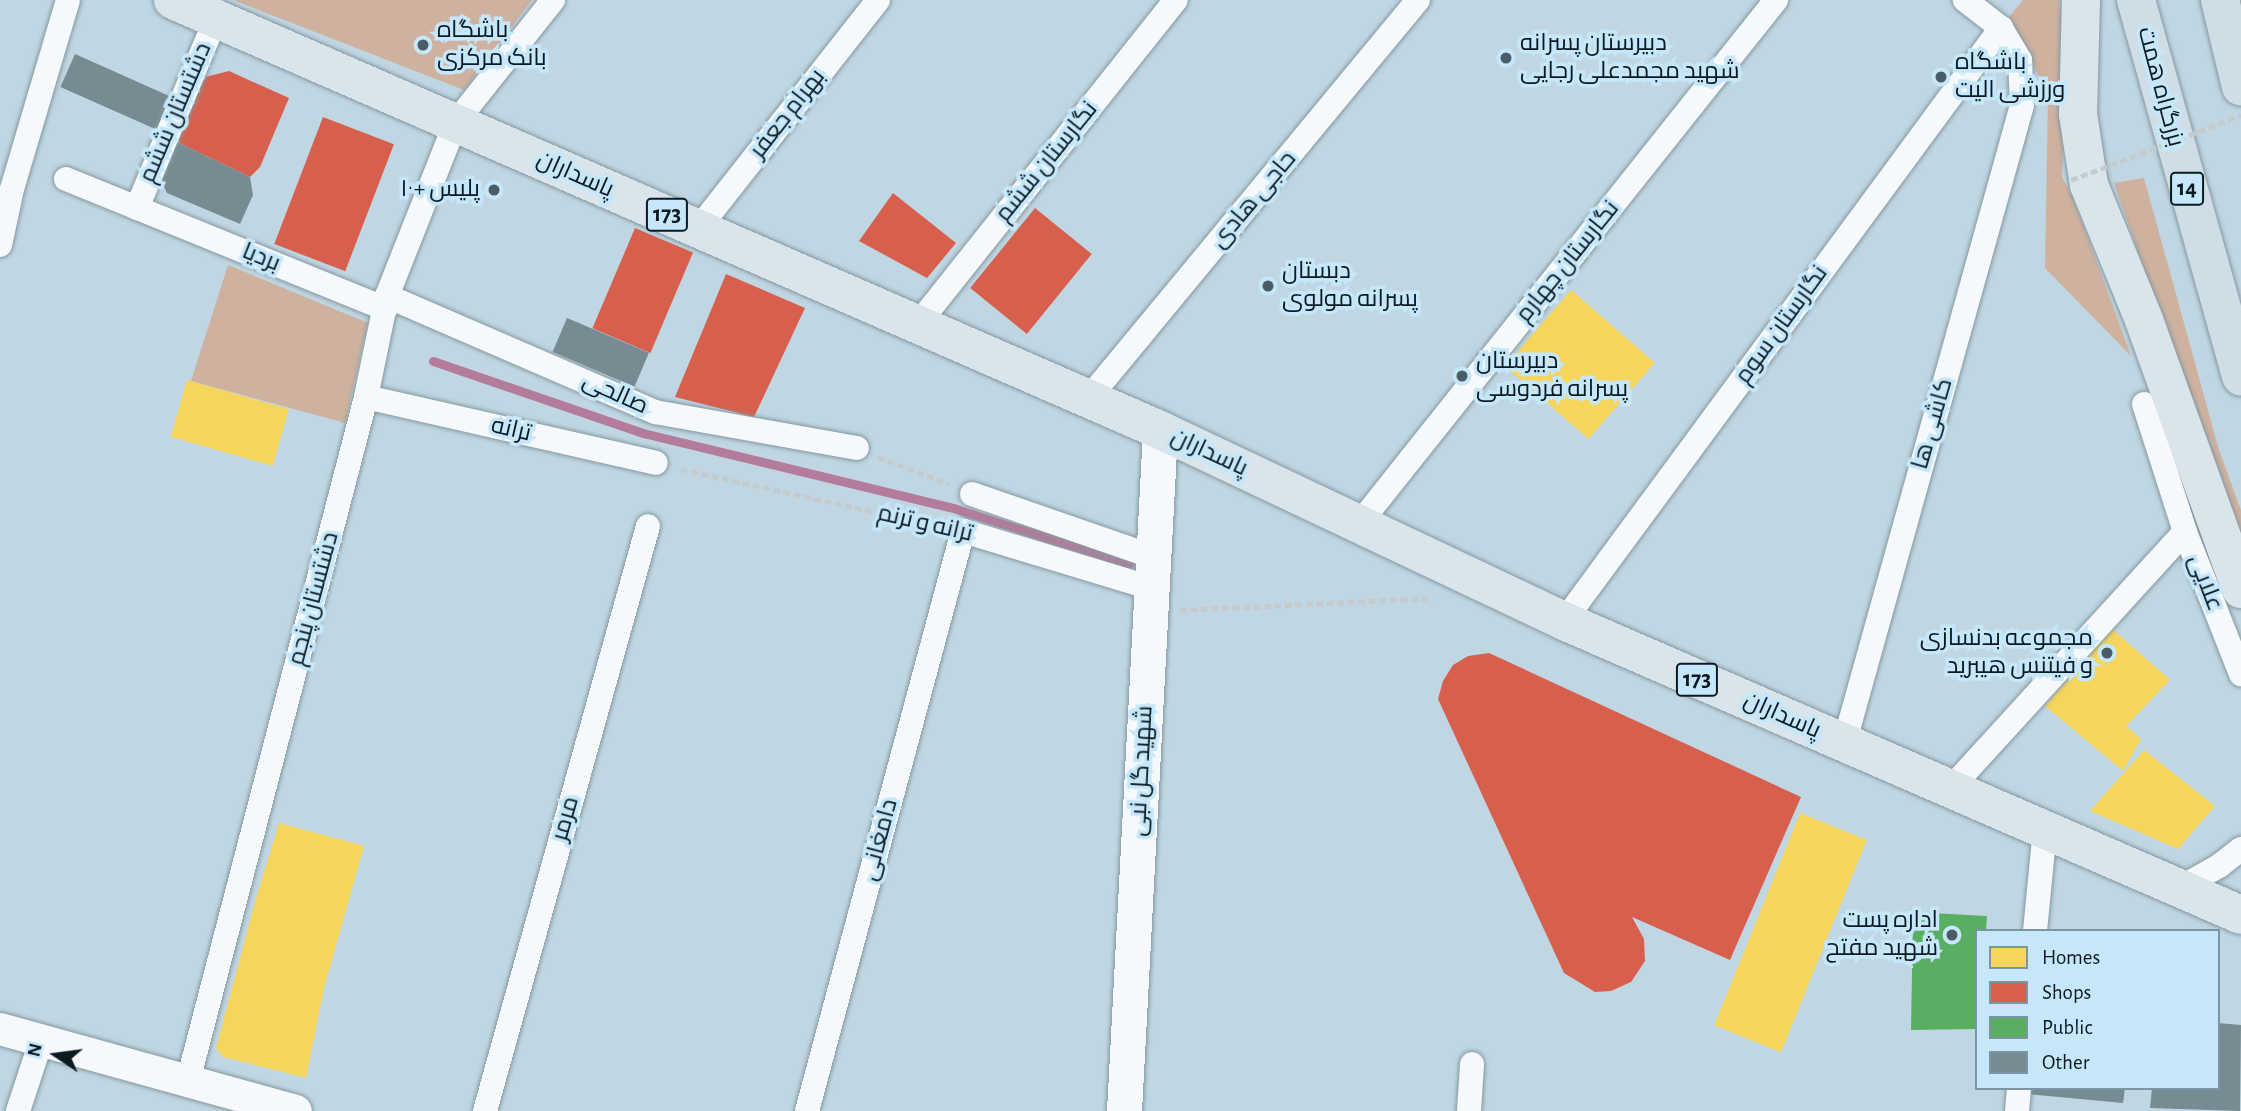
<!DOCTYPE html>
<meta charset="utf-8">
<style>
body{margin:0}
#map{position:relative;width:2241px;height:1111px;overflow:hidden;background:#c0d7e3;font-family:"Alegreya Sans",Cairo,sans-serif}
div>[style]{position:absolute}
.green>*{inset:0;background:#ceb29f}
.homes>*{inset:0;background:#f6d55c;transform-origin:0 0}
.shops>*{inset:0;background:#d6604d;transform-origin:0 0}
.public>*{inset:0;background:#5aae61}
.stream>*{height:9px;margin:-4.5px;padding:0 4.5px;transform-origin:4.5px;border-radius:4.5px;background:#b37b9c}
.building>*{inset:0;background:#778b92;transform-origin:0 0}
.path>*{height:4.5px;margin-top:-2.25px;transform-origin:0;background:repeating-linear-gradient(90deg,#c4cbcf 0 7px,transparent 0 10.5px)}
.roads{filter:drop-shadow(0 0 2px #8698a1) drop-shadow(0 0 2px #8698a1)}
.minor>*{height:24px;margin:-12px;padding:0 12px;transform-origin:12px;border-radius:12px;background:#f6f9fb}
.tertiary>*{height:32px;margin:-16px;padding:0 16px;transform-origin:16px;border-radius:16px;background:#f6f9fb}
.secondary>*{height:35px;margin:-17.5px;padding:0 17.5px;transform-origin:17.5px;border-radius:17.5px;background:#f6f9fb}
.primary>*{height:38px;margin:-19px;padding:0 19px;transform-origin:19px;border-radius:19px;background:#d9e5eb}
.trunk>*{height:38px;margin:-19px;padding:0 19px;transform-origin:19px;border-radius:19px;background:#cfdee6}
.path-bridge>*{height:4.5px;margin-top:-2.25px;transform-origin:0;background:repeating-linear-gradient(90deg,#c4cbcf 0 7px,transparent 0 10.5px)}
.dots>*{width:19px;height:19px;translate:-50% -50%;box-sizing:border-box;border:4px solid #c5e7f9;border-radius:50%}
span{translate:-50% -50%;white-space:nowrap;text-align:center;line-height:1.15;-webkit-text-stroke:7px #c5e7f9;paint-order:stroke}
.shield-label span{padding:2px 5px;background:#c5e7f9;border:2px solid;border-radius:5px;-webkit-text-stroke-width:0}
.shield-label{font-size:23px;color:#0b1b24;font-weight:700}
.poi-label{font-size:24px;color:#0b1b24}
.left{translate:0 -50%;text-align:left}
.right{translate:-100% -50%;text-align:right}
.street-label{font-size:24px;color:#0b1b24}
.legend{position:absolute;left:1975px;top:929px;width:245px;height:161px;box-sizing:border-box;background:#c5e7f9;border:2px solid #7b95a4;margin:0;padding:9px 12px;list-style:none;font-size:21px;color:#0b1b24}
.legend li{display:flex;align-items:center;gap:14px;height:35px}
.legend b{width:35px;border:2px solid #7b95a4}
.north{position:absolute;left:21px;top:1020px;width:70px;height:70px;-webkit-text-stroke:5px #c5e7f9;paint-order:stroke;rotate:283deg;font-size:19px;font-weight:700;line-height:28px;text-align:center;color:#0b1b24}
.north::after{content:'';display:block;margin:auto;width:24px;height:32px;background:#0b1b24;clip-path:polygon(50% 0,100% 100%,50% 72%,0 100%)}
</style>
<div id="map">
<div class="green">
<div style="clip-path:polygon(233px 0,532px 0,464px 90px)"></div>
<div style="clip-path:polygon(2023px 0,2059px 0,2067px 64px,2062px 177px,2073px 197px,2131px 356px,2045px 268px,2048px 95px,2009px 17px)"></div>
<div style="clip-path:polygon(2144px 178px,2219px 450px,2241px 510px,2241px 549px,2114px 183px)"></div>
<div style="clip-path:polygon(228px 265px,368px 323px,345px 423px,191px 381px)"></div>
</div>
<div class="homes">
<div style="left:1571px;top:290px;width:111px;height:101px;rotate:41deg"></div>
<div style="left:187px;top:380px;width:106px;height:59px;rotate:16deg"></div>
<div style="clip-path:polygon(2111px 628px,2170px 680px,2126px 726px,2141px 739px,2123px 771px,2045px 706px)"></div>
<div style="clip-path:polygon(2144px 750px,2215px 806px,2178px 849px,2090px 811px)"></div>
<div style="left:1800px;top:813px;width:72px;height:229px;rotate:22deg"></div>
<div style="clip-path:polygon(279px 823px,364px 846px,324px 988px,306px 1078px,223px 1057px,216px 1048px,255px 902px)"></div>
</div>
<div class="shops">
<div style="clip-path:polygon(229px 71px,289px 98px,260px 167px,250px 177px,177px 142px,205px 77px)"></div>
<div style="left:323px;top:117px;width:76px;height:136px;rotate:21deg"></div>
<div style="clip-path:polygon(893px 193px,956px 243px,927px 278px,859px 241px)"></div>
<div style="left:1035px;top:208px;width:73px;height:103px;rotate:39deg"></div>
<div style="left:635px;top:228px;width:63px;height:109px;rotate:23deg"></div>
<div style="clip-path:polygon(726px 274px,805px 308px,754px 417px,675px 397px)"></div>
<div style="clip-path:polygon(1489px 653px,1801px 797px,1730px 960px,1632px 917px,1644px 939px,1645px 961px,1631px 982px,1611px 991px,1595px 992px,1564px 973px,1438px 699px,1443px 681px,1453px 665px,1468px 656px)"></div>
</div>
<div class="public">
<div style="clip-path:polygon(1913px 912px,1987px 916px,1986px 931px,1977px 931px,1976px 1029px,1911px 1030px)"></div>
</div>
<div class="stream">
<div style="left:433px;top:361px;width:222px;rotate:18.9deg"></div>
<div style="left:643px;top:433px;width:322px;rotate:13.6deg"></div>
<div style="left:956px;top:509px;width:182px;rotate:17.5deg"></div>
</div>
<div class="building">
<div style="left:75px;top:54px;width:105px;height:36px;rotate:24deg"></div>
<div style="clip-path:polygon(177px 142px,250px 177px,253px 195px,240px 224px,167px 193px,160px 179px)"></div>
<div style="left:567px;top:318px;width:89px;height:37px;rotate:23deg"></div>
<div style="clip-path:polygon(2218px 1023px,2241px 1025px,2240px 1111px,2150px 1108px,2152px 1088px,2218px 1088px)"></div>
<div style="clip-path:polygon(2027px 1088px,2125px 1088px,2123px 1103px,2027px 1094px)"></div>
</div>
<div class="path">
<div style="left:878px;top:457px;width:76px;rotate:20.8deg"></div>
<div style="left:681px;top:469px;width:264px;rotate:12.5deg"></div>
<div style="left:1180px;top:610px;width:253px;rotate:-2.7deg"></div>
</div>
<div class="roads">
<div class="minor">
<div style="left:66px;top:179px;width:345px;rotate:22.1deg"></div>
<div style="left:137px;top:208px;width:206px;rotate:-67.4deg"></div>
<div style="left:698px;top:229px;width:291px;rotate:-51.8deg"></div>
<div style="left:0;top:245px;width:57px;rotate:-77.9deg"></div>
<div style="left:12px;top:189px;width:197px;rotate:-73.5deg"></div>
<div style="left:387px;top:296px;width:292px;rotate:23.4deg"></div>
<div style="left:655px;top:412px;width:205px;rotate:10.1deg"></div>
<div style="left:918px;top:324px;width:414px;rotate:-51.5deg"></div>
<div style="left:366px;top:397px;width:297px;rotate:12.8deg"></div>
<div style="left:1088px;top:399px;width:518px;rotate:-50.41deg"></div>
<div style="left:2144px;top:404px;width:134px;rotate:72.2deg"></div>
<div style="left:2185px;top:532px;width:153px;rotate:68.5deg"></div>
<div style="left:972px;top:494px;width:193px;rotate:19.1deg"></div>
<div style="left:1359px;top:524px;width:670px;rotate:-51.49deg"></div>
<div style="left:1564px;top:621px;width:737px;rotate:-53.61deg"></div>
<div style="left:1844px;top:744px;width:663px;rotate:-74.43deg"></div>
<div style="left:2022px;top:105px;width:45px;rotate:-92.5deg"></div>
<div style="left:2020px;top:60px;width:37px;rotate:-121deg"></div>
<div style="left:2001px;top:28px;width:46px;rotate:-142.1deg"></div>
<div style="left:1950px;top:789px;width:348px;rotate:-47.6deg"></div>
<div style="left:2180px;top:888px;width:45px;rotate:-29.4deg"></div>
<div style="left:2219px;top:866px;width:28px;rotate:-38deg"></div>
<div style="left:2035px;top:931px;width:102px;rotate:-84.4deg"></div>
<div style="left:188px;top:1081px;width:707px;rotate:-75.41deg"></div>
<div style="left:366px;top:397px;width:103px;rotate:-78.3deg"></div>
<div style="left:387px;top:296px;width:187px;rotate:-68.4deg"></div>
<div style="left:456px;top:122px;width:156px;rotate:-51.5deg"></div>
<div style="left:18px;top:1111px;width:74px;rotate:-71.8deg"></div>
<div style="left:485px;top:1111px;width:607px;rotate:-74.43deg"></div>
<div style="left:807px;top:1111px;width:601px;rotate:-74.95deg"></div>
<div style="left:963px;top:531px;width:197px;rotate:16.8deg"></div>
<div style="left:1469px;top:1111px;width:47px;rotate:-86.3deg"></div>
<div style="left:2017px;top:1111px;width:23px;rotate:-85deg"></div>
</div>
<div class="tertiary">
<div style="left:0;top:1029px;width:307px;rotate:15.5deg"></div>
</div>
<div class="secondary">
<div style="left:1124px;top:1111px;width:682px;rotate:-86.97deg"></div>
</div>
<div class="primary">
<div style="left:173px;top:0;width:1077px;rotate:23.54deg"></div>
<div style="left:1160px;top:430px;width:447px;rotate:25.3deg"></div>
<div style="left:1564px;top:621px;width:738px;rotate:23.47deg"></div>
<div style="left:2081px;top:0;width:114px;rotate:91.5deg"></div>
<div style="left:2078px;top:114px;width:72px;rotate:81.2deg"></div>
<div style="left:2089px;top:185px;width:146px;rotate:67.8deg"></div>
<div style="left:2144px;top:320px;width:286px;rotate:70.2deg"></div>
</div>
<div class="trunk">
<div style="left:2136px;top:0;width:391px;rotate:74.4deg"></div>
<div style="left:2220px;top:0;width:89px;rotate:76.4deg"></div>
</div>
</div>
<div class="path-bridge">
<div style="left:2071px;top:180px;width:182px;rotate:-20.9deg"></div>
</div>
<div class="dots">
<div style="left:423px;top:45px;background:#4a5d67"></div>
<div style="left:1506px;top:58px;background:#4a5d67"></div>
<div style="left:1941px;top:77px;background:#4a5d67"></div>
<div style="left:494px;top:190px;background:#4a5d67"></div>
<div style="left:1268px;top:286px;background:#4a5d67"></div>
<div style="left:1462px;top:376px;background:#4a5d67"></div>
<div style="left:2107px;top:653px;background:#4a5d67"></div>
<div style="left:1952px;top:935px;background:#4a5d67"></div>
</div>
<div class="shield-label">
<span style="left:2187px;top:189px">14</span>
<span style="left:667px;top:215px">173</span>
<span style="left:1697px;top:680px">173</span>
</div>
<div class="poi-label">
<span class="left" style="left:437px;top:45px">باشگاه<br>بانک مرکزی</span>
<span class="left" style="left:1520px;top:58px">دبیرستان پسرانه<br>شهید مجمدعلی رجایی</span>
<span class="left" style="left:1955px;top:77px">باشگاه<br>ورزشی الیت</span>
<span class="right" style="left:480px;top:190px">پلیس +۱۰</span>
<span class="left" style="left:1282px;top:286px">دبستان<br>پسرانه مولوی</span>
<span class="left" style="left:1476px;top:376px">دبیرستان<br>پسرانه فردوسی</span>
<span class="right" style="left:2093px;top:653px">مجموعه بدنسازی<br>و فیتنس هیبرید</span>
<span class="right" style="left:1938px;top:935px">اداره پست<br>شهید مفتح</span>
</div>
<div class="street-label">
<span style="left:2160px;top:87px;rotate:75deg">بزرگراه همت</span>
<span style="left:176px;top:113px;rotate:-67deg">دشتستان ششم</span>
<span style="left:788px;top:114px;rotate:-52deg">بهرام جعفر</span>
<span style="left:1047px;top:162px;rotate:-51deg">نگارستان ششم</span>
<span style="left:575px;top:175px;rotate:24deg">پاسداران</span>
<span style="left:1254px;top:200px;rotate:-50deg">حاجی هادی</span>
<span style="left:261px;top:258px;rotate:22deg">بردیا</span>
<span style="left:1568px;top:262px;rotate:-51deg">نگارستان چهارم</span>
<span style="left:1782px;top:325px;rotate:-54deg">نگارستان سوم</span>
<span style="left:615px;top:394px;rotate:24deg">صالحی</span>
<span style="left:1933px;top:424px;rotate:-74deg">کاشی ها</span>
<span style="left:511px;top:430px;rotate:13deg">ترانه</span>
<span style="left:1209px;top:453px;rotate:25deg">پاسداران</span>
<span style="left:925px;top:524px;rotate:13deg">ترانه و ترنم</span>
<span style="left:2205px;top:583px;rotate:69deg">علایی</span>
<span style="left:314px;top:599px;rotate:-75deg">دشتستان پنجم</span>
<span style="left:1782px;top:716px;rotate:24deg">پاسداران</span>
<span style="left:1142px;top:771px;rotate:-87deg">شهید گل نبی</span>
<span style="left:566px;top:819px;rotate:-74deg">مرمر</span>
<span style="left:880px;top:840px;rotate:-75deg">دامغانی</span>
</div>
<ul class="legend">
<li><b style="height:19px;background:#f6d55c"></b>Homes</li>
<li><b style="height:19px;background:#d6604d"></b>Shops</li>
<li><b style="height:19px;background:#5aae61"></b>Public</li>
<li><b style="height:19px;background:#778b92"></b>Other</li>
</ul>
<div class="north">N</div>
</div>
